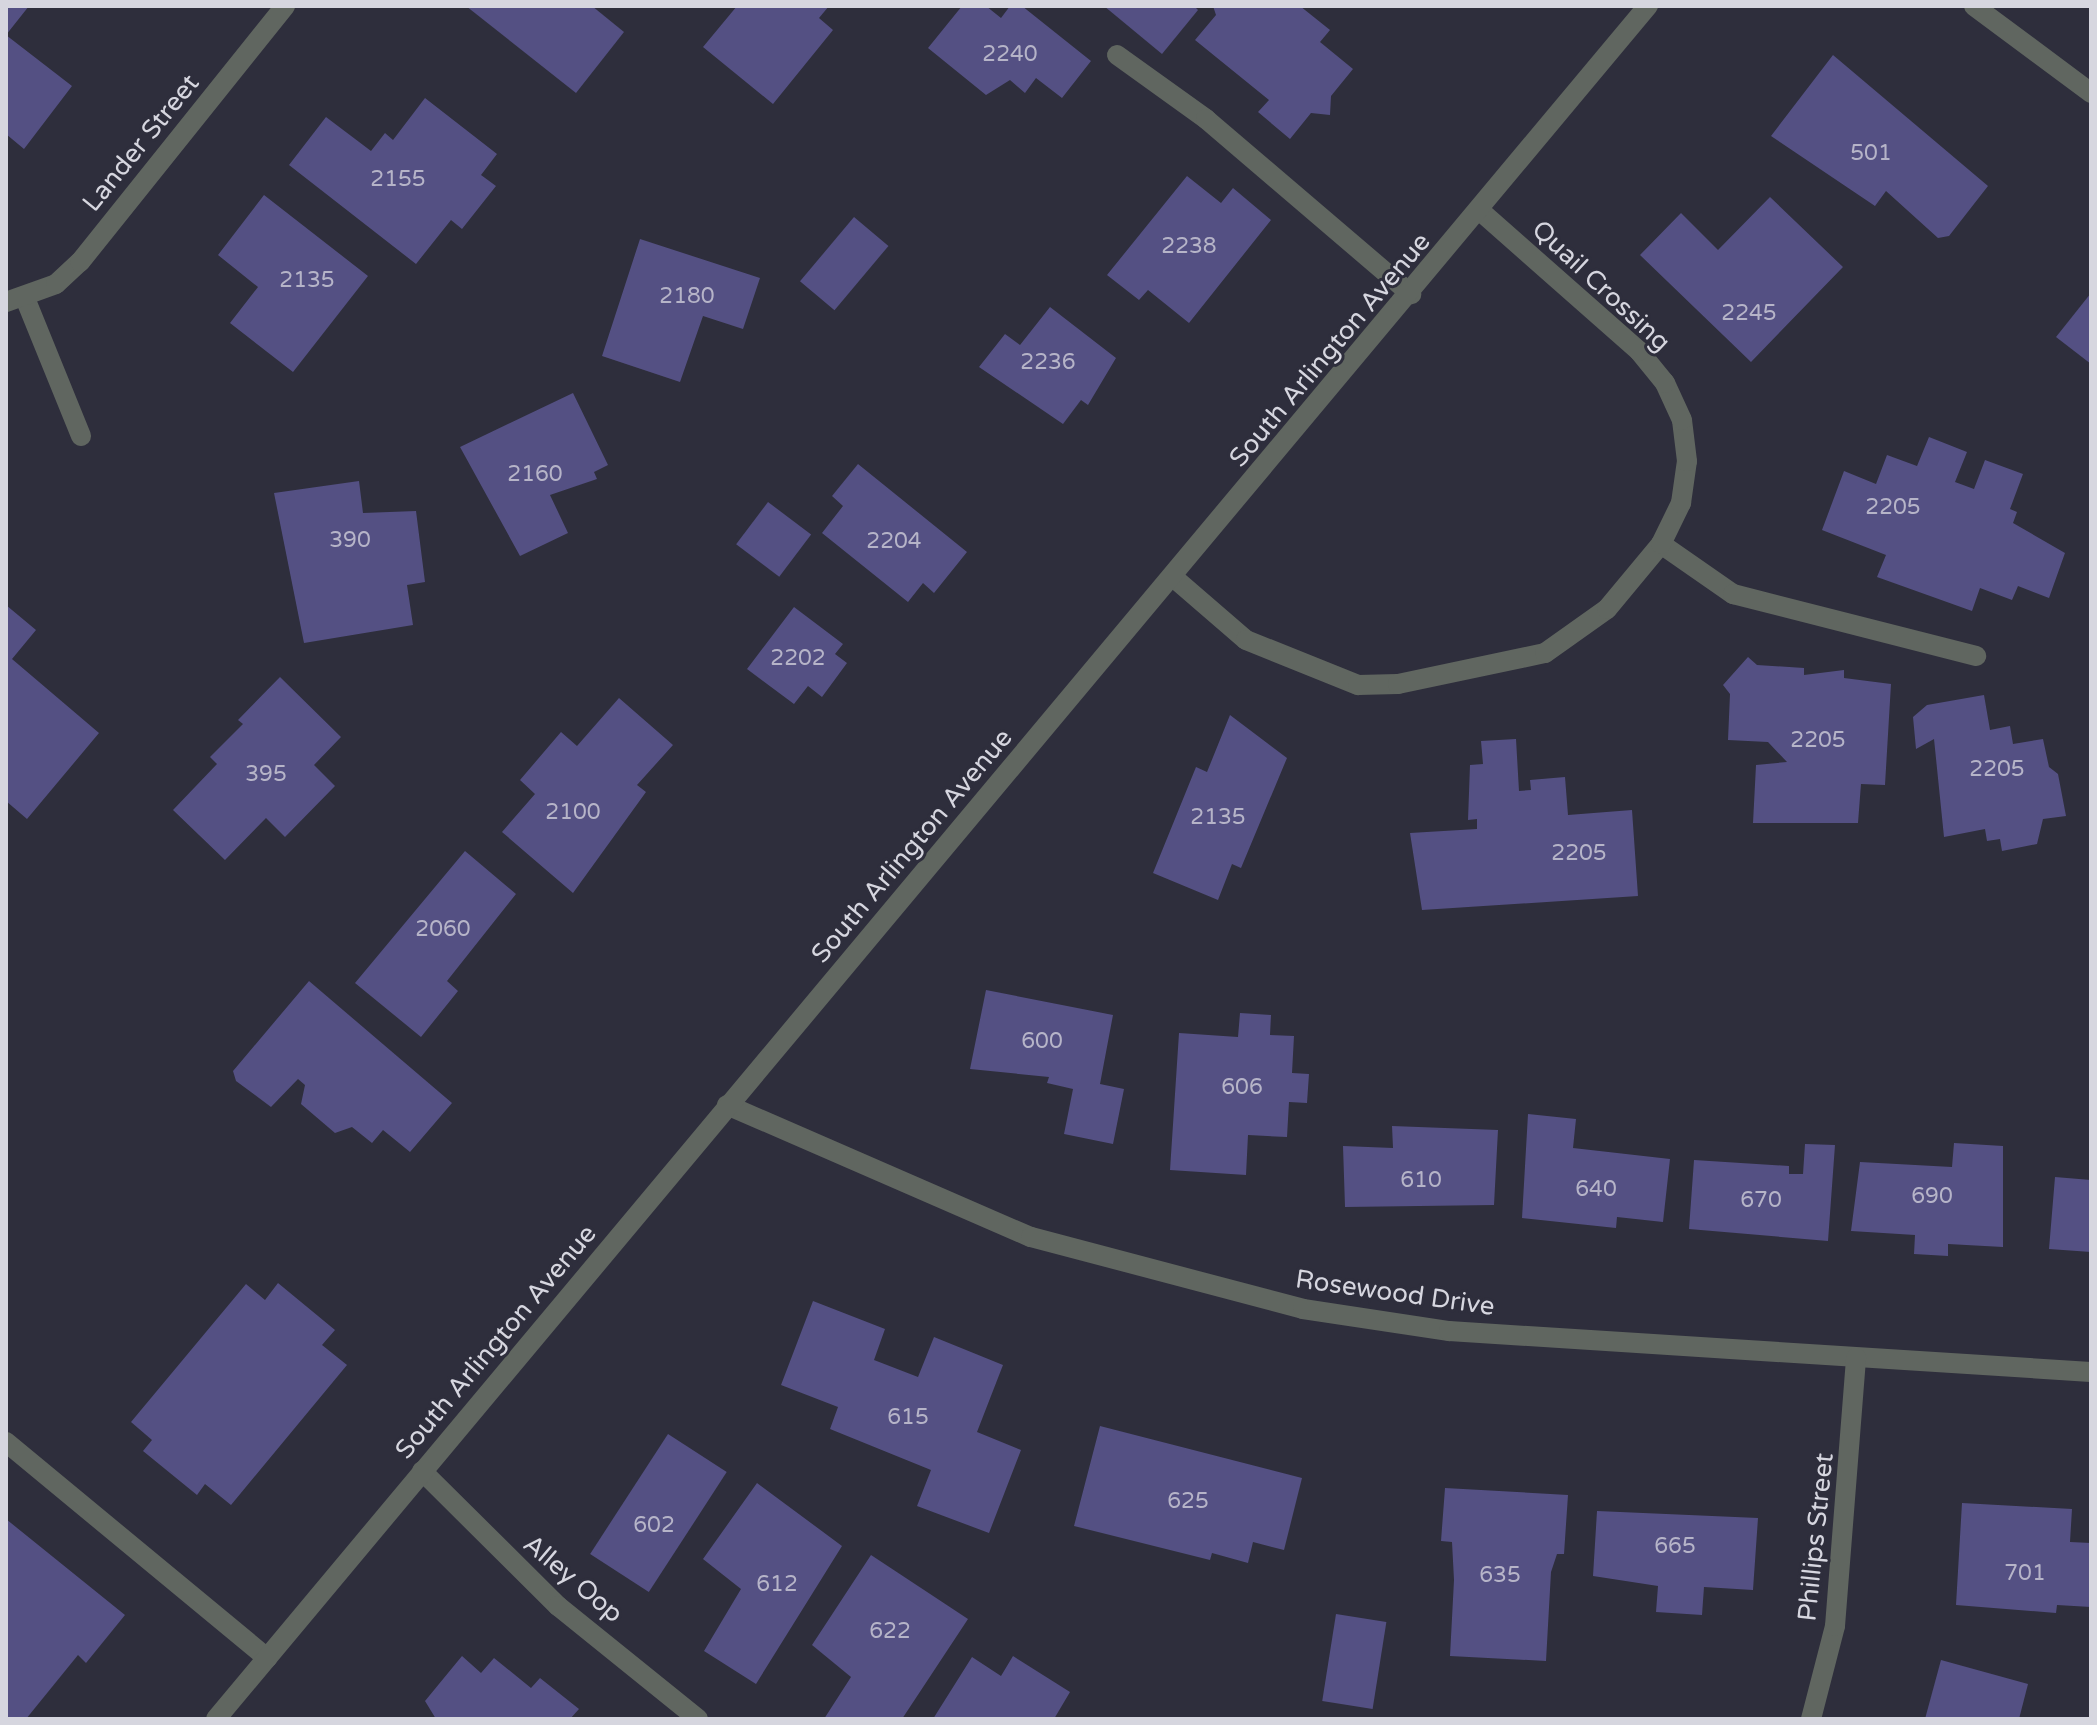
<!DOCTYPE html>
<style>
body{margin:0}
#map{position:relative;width:2097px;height:1725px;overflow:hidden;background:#2e2e3c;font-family:"Varela Round",sans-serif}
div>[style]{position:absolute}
.building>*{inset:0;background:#545083;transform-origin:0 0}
.minor>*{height:20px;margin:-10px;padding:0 10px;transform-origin:10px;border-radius:10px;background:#606660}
span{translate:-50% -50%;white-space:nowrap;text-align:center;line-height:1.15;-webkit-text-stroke:6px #2e2e3c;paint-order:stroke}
.number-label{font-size:22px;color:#b6b4c8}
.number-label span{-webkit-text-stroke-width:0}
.street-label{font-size:26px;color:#d6d6df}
.frame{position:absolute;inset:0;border:8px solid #d6d6df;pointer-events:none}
</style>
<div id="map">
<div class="building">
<div style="clip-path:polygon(6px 6px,29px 6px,6px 35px,72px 86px,24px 149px,6px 134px)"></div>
<div style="clip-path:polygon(466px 6px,592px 6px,624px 32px,576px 93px)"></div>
<div style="clip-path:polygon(737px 6px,829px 6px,819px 18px,833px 30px,773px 104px,703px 47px)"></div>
<div style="clip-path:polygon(962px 6px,986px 6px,1001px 18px,1010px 6px,1022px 6px,1091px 61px,1062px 98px,1036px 78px,1025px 93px,1010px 80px,986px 95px,928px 48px)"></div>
<div style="clip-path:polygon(1104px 6px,1194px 6px,1198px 10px,1162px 54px)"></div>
<div style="clip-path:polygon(1213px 6px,1300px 6px,1330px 30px,1320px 42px,1353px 69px,1331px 96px,1330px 115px,1311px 113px,1290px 139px,1258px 112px,1269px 100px,1195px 40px,1216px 15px)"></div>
<div style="clip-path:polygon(1833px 55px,1988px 186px,1949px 236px,1938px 238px,1886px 191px,1875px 206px,1771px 136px)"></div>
<div style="clip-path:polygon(425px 98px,497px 154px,481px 175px,496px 186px,462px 229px,451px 220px,416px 264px,289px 165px,326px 117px,371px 151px,385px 133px,393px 140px)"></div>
<div style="clip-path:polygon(1187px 176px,1221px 203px,1233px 188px,1271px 220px,1189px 323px,1148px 290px,1139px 300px,1107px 275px)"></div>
<div style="clip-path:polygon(264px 195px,368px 276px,293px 372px,230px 323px,258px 287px,218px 255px)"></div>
<div style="clip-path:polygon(1770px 197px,1843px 267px,1751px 362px,1640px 255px,1681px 213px,1718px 250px)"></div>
<div style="left:854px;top:217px;width:45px;height:84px;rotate:40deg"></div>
<div style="clip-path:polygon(640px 239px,760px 278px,743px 329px,703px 316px,680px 382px,602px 356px)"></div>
<div style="clip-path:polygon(2091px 293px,2091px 364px,2056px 337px)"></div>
<div style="clip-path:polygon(1050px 307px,1116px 358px,1088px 405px,1081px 400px,1063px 424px,979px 367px,1005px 334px,1020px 345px)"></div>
<div style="clip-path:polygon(573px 393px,608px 465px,594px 472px,597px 479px,550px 495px,568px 533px,520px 556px,460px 447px)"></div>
<div style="clip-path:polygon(1929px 437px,1967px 452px,1955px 482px,1974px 489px,1985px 460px,2023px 474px,2010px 509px,2017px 512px,2013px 523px,2065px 553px,2049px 598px,2018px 586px,2012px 600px,1980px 588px,1972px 611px,1877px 577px,1886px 555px,1822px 530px,1844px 471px,1876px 484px,1887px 455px,1917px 466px)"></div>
<div style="clip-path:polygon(858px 464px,967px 552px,934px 593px,923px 583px,908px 602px,822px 533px,843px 506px,832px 496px)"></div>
<div style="clip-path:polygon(359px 481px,363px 513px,416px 511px,425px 582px,407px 585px,413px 625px,304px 643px,274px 493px)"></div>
<div style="left:768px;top:502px;width:54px;height:53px;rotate:37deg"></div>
<div style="clip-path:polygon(6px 605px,36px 630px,12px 659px,99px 733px,27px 819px,6px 801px)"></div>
<div style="clip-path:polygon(794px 607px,843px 644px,835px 654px,847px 663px,822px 697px,808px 686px,794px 704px,747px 669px)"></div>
<div style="clip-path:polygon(1748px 657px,1757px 665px,1804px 668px,1804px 675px,1844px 670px,1844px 678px,1891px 684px,1885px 785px,1861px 784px,1858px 823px,1753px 823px,1756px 765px,1787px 762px,1768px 742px,1728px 740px,1730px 694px,1723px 685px)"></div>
<div style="clip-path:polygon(280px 677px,341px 737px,314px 765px,335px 786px,285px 837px,266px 818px,225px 860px,173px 810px,217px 764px,210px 757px,243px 724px,238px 720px)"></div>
<div style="clip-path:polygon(1984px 695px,1990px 730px,2010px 726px,2013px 744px,2043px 739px,2049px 767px,2058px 774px,2066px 816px,2043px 819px,2037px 844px,2002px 851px,2000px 839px,1987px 841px,1985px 829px,1944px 837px,1934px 739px,1916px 749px,1913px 717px,1927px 705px)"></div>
<div style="clip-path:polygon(619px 698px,673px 745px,637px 785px,646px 792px,573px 893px,502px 832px,535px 794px,520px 780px,561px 732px,577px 746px)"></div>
<div style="clip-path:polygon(1230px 715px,1287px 758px,1241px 868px,1232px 864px,1218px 900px,1153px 873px,1196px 767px,1207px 772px)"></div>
<div style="clip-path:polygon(1516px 739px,1519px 791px,1531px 790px,1530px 780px,1565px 777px,1568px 815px,1632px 810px,1638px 896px,1422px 910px,1410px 833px,1477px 829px,1477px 819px,1468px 820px,1470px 765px,1483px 764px,1481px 741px)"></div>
<div style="clip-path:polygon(465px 851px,516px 894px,447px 981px,458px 991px,421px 1037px,355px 983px)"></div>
<div style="clip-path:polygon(309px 981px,452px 1103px,410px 1152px,383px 1130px,372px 1143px,352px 1127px,335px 1133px,301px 1104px,305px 1085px,298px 1079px,271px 1107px,236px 1081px,233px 1071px)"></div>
<div style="clip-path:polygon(986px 990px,1113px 1015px,1100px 1084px,1124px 1089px,1113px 1144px,1064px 1134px,1073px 1089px,1047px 1083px,1049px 1077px,970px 1069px)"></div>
<div style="clip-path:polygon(1240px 1013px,1271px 1015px,1270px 1035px,1294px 1036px,1292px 1073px,1309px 1074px,1307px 1103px,1289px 1102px,1287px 1137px,1248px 1135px,1246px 1175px,1170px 1170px,1179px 1033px,1238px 1037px)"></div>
<div style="clip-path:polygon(1528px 1114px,1576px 1119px,1573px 1148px,1670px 1159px,1663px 1222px,1617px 1217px,1616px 1228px,1522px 1218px)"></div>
<div style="clip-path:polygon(1392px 1126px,1498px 1130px,1494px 1205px,1345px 1207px,1343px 1146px,1393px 1148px)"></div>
<div style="clip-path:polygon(1954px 1143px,2003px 1146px,2003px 1247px,1948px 1244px,1948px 1256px,1914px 1254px,1915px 1235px,1851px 1231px,1860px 1162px,1952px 1167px)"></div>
<div style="clip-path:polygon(1805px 1144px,1835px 1145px,1828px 1241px,1689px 1229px,1694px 1160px,1789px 1166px,1789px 1174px,1803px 1174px)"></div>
<div style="clip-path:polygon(2055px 1177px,2091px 1180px,2091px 1252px,2049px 1249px)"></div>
<div style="clip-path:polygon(278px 1283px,335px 1330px,322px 1345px,347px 1365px,231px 1505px,205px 1484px,197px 1495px,143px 1451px,152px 1440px,131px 1422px,246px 1284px,265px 1300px)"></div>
<div style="clip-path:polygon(813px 1301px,885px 1329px,874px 1360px,918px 1377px,934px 1337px,1003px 1365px,977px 1432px,1021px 1450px,989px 1533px,917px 1506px,931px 1470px,830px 1429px,838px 1407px,781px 1385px)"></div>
<div style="clip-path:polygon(1100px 1426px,1302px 1478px,1284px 1550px,1253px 1542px,1248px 1563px,1212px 1553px,1210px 1560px,1074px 1526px)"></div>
<div style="left:668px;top:1434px;width:70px;height:143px;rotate:33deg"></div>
<div style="clip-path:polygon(757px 1483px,842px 1546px,756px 1684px,704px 1651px,741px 1589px,703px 1559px)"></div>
<div style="clip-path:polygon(1445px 1488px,1568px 1495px,1564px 1554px,1557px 1554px,1551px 1572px,1546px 1661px,1450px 1656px,1454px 1580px,1452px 1542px,1441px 1541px)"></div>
<div style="clip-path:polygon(1962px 1503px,2072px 1509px,2070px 1542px,2091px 1543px,2091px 1607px,2057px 1605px,2056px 1613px,1956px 1605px)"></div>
<div style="clip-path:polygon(1597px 1511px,1758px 1518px,1753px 1590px,1704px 1587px,1702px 1615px,1656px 1612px,1658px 1586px,1593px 1576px)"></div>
<div style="clip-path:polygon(6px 1519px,125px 1615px,86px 1663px,78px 1655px,26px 1719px,6px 1719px)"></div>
<div style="clip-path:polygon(871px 1555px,968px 1619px,902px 1719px,824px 1719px,851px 1677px,812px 1645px)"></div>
<div style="left:1336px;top:1614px;width:51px;height:88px;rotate:9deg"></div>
<div style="clip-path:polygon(462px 1656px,481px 1673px,494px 1658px,531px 1688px,540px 1678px,579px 1709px,570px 1719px,436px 1719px,425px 1701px)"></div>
<div style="clip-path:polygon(1013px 1656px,1070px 1692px,1054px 1719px,933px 1719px,972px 1657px,1001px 1676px)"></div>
<div style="clip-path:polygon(1941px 1660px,2028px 1684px,2019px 1719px,1925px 1719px)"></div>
</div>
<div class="minor">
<div style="left:1974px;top:6px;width:146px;rotate:36.6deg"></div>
<div style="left:1117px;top:55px;width:110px;rotate:35.7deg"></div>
<div style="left:1206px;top:119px;width:270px;rotate:40.5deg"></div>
<div style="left:25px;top:298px;width:149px;rotate:67.9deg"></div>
<div style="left:6px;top:302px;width:53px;rotate:-19.8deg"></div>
<div style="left:56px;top:284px;width:33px;rotate:-43deg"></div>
<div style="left:80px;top:262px;width:328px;rotate:-51.3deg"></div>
<div style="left:1661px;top:544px;width:88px;rotate:34.8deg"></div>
<div style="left:1733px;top:594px;width:251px;rotate:14.3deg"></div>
<div style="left:1173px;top:577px;width:96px;rotate:40.8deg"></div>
<div style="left:1246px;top:640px;width:121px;rotate:21.9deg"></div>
<div style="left:1358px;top:685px;width:40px;rotate:-1.4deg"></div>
<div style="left:1398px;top:684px;width:150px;rotate:-11.9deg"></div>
<div style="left:1545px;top:653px;width:76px;rotate:-35.4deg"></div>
<div style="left:1607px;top:609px;width:85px;rotate:-50.3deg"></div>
<div style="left:1661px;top:544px;width:46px;rotate:-64deg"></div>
<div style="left:1681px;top:503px;width:42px;rotate:-81.9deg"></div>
<div style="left:1687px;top:461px;width:41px;rotate:-97deg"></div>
<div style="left:1682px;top:420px;width:41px;rotate:-114.7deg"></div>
<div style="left:1665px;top:383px;width:41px;rotate:-129.1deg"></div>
<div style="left:1639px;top:351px;width:212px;rotate:-138.6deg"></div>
<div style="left:727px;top:1105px;width:331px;rotate:23.5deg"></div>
<div style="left:1031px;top:1237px;width:281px;rotate:14.8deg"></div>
<div style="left:1303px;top:1309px;width:148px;rotate:8.6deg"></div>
<div style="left:1449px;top:1331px;width:643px;rotate:3.65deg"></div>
<div style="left:6px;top:1442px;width:339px;rotate:39.6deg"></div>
<div style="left:422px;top:1471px;width:192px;rotate:44.8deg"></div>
<div style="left:558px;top:1606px;width:180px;rotate:38.9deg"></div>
<div style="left:216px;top:1719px;width:2233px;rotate:-50.11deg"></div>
<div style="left:1811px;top:1719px;width:96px;rotate:-75.5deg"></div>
<div style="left:1835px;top:1626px;width:269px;rotate:-85.5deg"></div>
</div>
<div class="number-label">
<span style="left:1010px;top:55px">2240</span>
<span style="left:1871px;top:154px">501</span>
<span style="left:398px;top:180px">2155</span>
<span style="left:1189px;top:247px">2238</span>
<span style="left:307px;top:281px">2135</span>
<span style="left:687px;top:297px">2180</span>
<span style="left:1749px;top:314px">2245</span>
<span style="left:1048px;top:363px">2236</span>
<span style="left:535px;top:475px">2160</span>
<span style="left:1893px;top:508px">2205</span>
<span style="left:350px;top:541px">390</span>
<span style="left:894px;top:542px">2204</span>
<span style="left:798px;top:659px">2202</span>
<span style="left:1818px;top:741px">2205</span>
<span style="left:1997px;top:770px">2205</span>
<span style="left:266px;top:775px">395</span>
<span style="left:573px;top:813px">2100</span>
<span style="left:1218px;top:818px">2135</span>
<span style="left:1579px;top:854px">2205</span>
<span style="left:443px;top:930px">2060</span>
<span style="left:1042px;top:1042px">600</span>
<span style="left:1242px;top:1088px">606</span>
<span style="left:1421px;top:1181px">610</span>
<span style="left:1596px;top:1190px">640</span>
<span style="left:1932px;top:1197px">690</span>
<span style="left:1761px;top:1201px">670</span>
<span style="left:908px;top:1418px">615</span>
<span style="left:1188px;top:1502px">625</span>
<span style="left:654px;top:1526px">602</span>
<span style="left:1675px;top:1547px">665</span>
<span style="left:2025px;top:1574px">701</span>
<span style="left:1500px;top:1576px">635</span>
<span style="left:777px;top:1585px">612</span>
<span style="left:890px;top:1632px">622</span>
</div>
<div class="street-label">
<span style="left:141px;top:143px;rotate:-51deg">Lander Street</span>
<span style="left:1601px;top:286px;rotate:43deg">Quail Crossing</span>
<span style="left:1330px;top:350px;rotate:-50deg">South Arlington Avenue</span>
<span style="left:912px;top:846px;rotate:-50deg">South Arlington Avenue</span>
<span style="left:1395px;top:1293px;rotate:8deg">Rosewood Drive</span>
<span style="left:496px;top:1342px;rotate:-50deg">South Arlington Avenue</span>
<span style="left:1816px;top:1537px;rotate:-84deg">Phillips Street</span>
<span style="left:573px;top:1579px;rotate:40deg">Alley Oop</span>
</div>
<div class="frame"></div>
</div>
